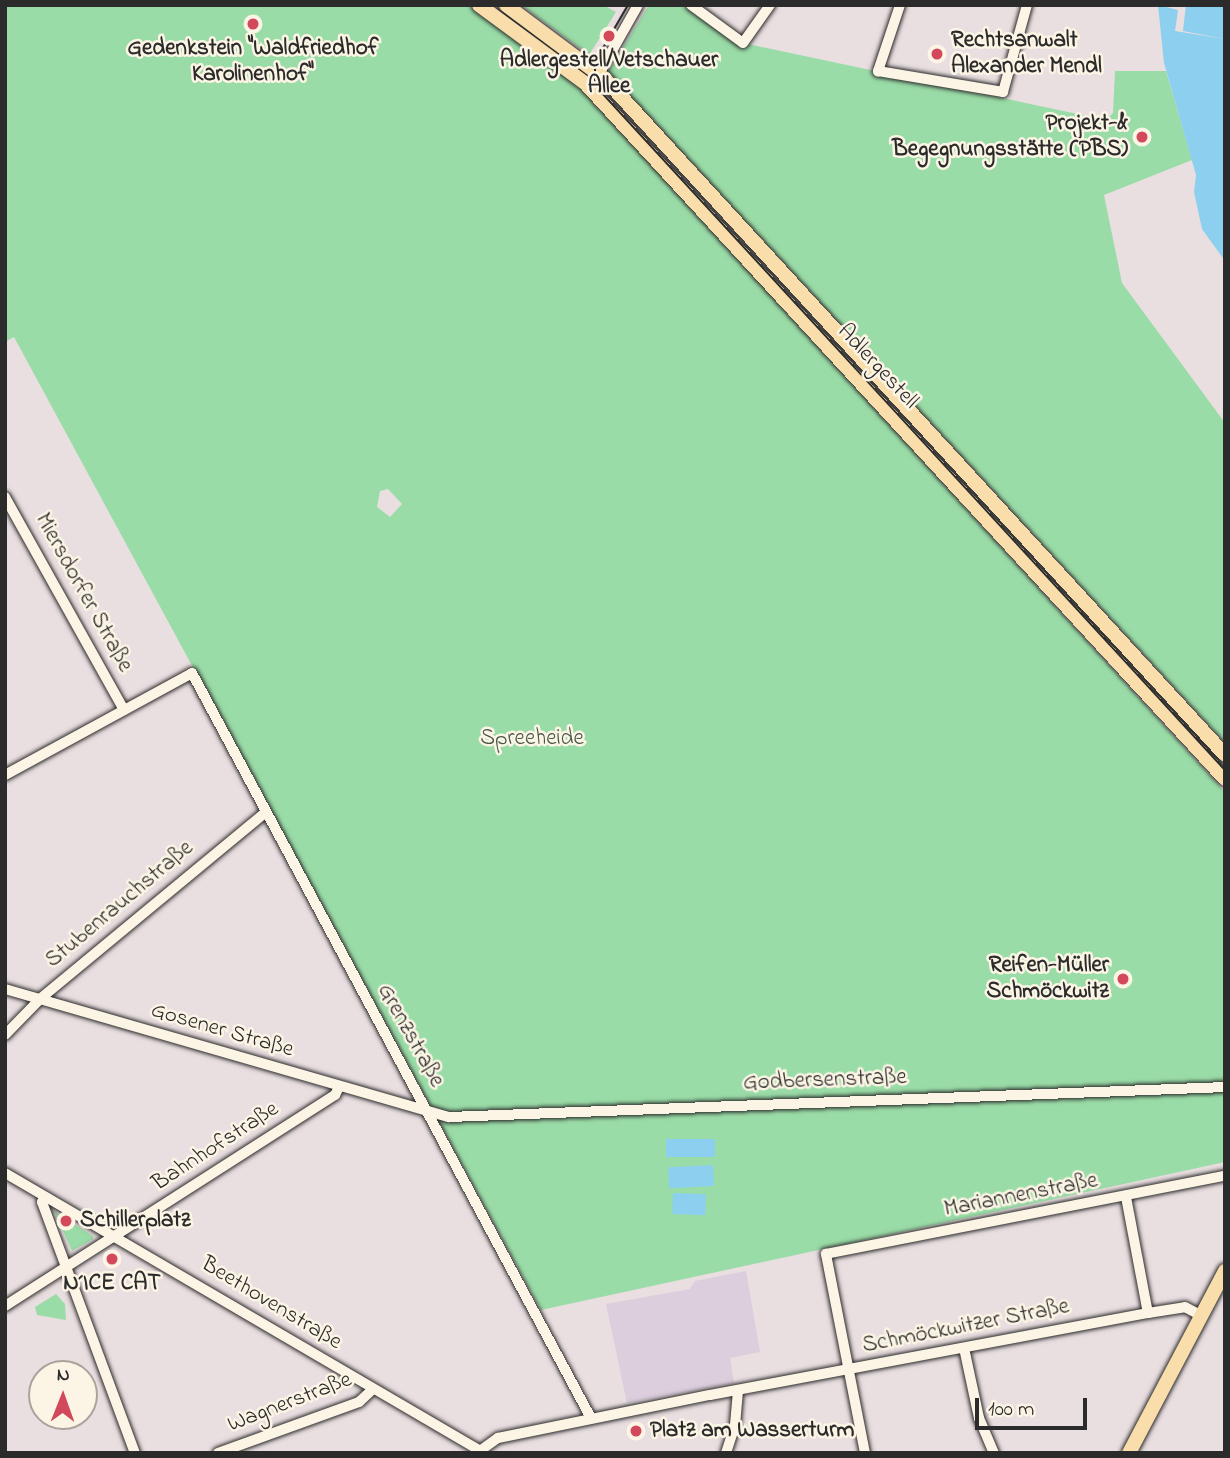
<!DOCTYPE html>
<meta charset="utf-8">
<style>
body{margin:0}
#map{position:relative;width:1230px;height:1458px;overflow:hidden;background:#e9dee0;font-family:"Indie Flower",sans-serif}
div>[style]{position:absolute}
.built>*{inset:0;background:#dccedd}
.green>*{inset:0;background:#9adca7}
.water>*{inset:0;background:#8dcfee;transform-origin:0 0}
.pier>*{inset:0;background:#e9dee0}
.roads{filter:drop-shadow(0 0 2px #2b2b2b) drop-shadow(0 0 2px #2b2b2b)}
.minor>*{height:10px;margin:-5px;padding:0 5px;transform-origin:5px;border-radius:5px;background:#fcf5e5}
.major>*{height:14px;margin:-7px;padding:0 7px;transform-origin:7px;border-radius:7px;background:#f9deab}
.tram>*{height:2px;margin:-1px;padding:0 1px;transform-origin:1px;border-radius:1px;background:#2b2b2b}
.dots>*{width:19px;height:19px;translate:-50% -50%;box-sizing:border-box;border:4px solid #fcf5e5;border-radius:50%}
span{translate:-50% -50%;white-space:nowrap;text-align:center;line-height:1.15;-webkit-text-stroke:5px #fcf5e5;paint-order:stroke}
.poi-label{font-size:23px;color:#2b2b2b;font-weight:700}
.left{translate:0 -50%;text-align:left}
.right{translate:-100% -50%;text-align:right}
.street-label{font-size:23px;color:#2b2b2b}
.park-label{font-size:23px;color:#47574a}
.frame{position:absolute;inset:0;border:7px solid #2b2b2b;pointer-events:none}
.north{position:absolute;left:28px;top:1360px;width:70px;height:70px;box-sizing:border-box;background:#fcf5e5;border:2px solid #a8a49b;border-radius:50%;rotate:1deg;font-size:19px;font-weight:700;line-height:28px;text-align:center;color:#2b2b2b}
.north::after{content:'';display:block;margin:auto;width:24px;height:32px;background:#d1495b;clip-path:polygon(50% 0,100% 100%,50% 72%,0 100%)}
.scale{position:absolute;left:975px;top:1398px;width:112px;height:32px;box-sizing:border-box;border:4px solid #2b2b2b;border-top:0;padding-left:9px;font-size:21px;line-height:24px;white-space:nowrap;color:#2b2b2b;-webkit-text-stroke:5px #fcf5e5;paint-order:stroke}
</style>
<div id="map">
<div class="built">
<div style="clip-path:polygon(746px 1271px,760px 1352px,730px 1358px,734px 1383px,627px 1403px,606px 1304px,690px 1289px,695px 1281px)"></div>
</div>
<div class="green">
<div style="clip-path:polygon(evenodd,5px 5px,469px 5px,580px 86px,1225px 792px,1225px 1162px,541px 1310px,14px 337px,5px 342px,5px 5px,388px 489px,402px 504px,390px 517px,377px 507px,380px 491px,388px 489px)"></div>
<div style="clip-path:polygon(521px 5px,603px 5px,616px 12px,589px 55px)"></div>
<div style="clip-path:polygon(649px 5px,681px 5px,743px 43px,1106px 120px,1113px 113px,1115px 71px,1166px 71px,1192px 160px,1104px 195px,1122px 283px,1225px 423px,1225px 743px,608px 72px)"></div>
<div style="clip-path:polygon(54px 1211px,93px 1236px,93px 1239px,72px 1251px)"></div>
<div style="clip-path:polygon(56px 1294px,65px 1304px,66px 1320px,37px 1315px,35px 1307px)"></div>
</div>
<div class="water">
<div style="clip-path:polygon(1158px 5px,1225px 5px,1225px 261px,1202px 229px,1194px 192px,1196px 175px,1164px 63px)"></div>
<div style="left:715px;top:1139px;width:18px;height:49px;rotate:90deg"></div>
<div style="left:713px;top:1165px;width:21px;height:45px;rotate:87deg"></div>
<div style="left:673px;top:1193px;width:33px;height:21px;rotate:2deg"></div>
</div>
<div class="pier">
<div style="clip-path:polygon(1158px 5px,1186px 5px,1183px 31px,1225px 39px,1175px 31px,1178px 10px)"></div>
</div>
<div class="roads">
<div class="minor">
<div style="left:691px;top:5px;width:64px;rotate:36.2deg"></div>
<div style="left:743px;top:43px;width:47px;rotate:-54.6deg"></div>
<div style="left:900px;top:5px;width:70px;rotate:108.4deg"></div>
<div style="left:878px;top:71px;width:127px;rotate:9.5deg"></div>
<div style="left:1003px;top:92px;width:90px;rotate:-74.6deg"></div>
<div style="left:595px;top:81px;width:87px;rotate:-60.5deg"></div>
<div style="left:5px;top:497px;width:244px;rotate:60.8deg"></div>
<div style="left:5px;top:775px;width:213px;rotate:-28.6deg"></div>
<div style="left:192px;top:673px;width:845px;rotate:61.83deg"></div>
<div style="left:5px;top:989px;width:462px;rotate:16.1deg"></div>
<div style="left:449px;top:1117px;width:777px;rotate:-2.21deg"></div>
<div style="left:5px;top:1035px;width:50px;rotate:-45.8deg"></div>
<div style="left:40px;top:999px;width:292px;rotate:-39.6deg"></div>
<div style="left:5px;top:1173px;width:549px;rotate:30.3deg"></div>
<div style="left:45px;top:1197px;width:6px;rotate:121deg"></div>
<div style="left:42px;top:1202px;width:268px;rotate:69.7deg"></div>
<div style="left:1126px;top:1197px;width:118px;rotate:79.3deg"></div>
<div style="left:5px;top:1306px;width:392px;rotate:-32.6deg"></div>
<div style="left:335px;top:1095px;width:9px;rotate:-63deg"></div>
<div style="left:964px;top:1348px;width:72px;rotate:77.9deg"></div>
<div style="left:979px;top:1418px;width:38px;rotate:67deg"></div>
<div style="left:218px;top:1453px;width:150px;rotate:-19.9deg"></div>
<div style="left:359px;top:1402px;width:19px;rotate:-43deg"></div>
<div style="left:477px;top:1453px;width:26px;rotate:-36deg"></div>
<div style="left:498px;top:1438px;width:216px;rotate:-11.5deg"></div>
<div style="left:710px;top:1395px;width:446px;rotate:-10.6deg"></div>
<div style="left:1148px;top:1313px;width:37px;rotate:-9deg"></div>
<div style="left:1185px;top:1307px;width:17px;rotate:28deg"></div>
<div style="left:726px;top:1453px;width:29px;rotate:-72deg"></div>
<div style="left:735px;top:1425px;width:35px;rotate:-85deg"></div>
<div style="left:865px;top:1453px;width:203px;rotate:-101.1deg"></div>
<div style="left:826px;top:1254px;width:407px;rotate:-11.1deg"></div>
</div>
<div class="major">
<div style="left:479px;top:5px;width:133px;rotate:36.4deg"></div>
<div style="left:586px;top:84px;width:944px;rotate:47.4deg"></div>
<div style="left:506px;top:5px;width:124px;rotate:36.8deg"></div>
<div style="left:605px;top:79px;width:917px;rotate:47.47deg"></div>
<div style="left:1129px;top:1453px;width:206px;rotate:-62.2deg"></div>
</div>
</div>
<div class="tram">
<div style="left:628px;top:5px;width:66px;rotate:120.1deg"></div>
<div style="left:595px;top:62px;width:18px;rotate:90deg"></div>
<div style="left:595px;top:80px;width:15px;rotate:62deg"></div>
<div style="left:602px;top:93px;width:920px;rotate:47.38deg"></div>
</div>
<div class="dots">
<div style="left:253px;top:24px;background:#d1495b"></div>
<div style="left:609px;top:36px;background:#d1495b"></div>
<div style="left:937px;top:54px;background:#d1495b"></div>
<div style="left:1142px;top:137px;background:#d1495b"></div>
<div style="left:1123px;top:979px;background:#d1495b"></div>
<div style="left:66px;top:1221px;background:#d1495b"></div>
<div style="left:112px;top:1259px;background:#d1495b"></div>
<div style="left:636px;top:1431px;background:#d1495b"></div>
</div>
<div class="poi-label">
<span class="left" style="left:951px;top:54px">Rechtsanwalt<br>Alexander Mendl</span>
<span style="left:253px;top:62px">Gedenkstein "Waldfriedhof<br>Karolinenhof"</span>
<span style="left:609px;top:74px">Adlergestell/Vetschauer<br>Allee</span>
<span class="right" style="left:1128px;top:137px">Projekt-&amp;<br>Begegnungsstätte (PBS)</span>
<span class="right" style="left:1109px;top:979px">Reifen-Müller<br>Schmöckwitz</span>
<span class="left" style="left:80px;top:1221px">Schillerplatz</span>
<span style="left:112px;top:1284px">N´ICE CAT</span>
<span class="left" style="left:650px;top:1431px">Platz am Wasserturm</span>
</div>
<div class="street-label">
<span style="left:877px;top:367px;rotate:47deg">Adlergestell</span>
<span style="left:83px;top:593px;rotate:61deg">Miersdorfer Straße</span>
<span style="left:120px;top:905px;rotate:-40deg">Stubenrauchstraße</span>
<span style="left:222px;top:1031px;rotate:16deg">Gosener Straße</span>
<span style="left:410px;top:1036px;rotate:61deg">Grenzstraße</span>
<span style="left:825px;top:1081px;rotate:-2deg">Godbersenstraße</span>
<span style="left:216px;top:1147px;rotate:-33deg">Bahnhofstraße</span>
<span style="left:1021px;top:1196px;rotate:-11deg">Mariannenstraße</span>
<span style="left:271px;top:1304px;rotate:31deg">Beethovenstraße</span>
<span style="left:966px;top:1327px;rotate:-11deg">Schmöckwitzer Straße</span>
<span style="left:290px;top:1403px;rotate:-21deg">Wagnerstraße</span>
</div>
<div class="park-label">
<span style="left:532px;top:739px">Spreeheide</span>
</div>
<div class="frame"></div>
<div class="north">N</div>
<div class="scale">100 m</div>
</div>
